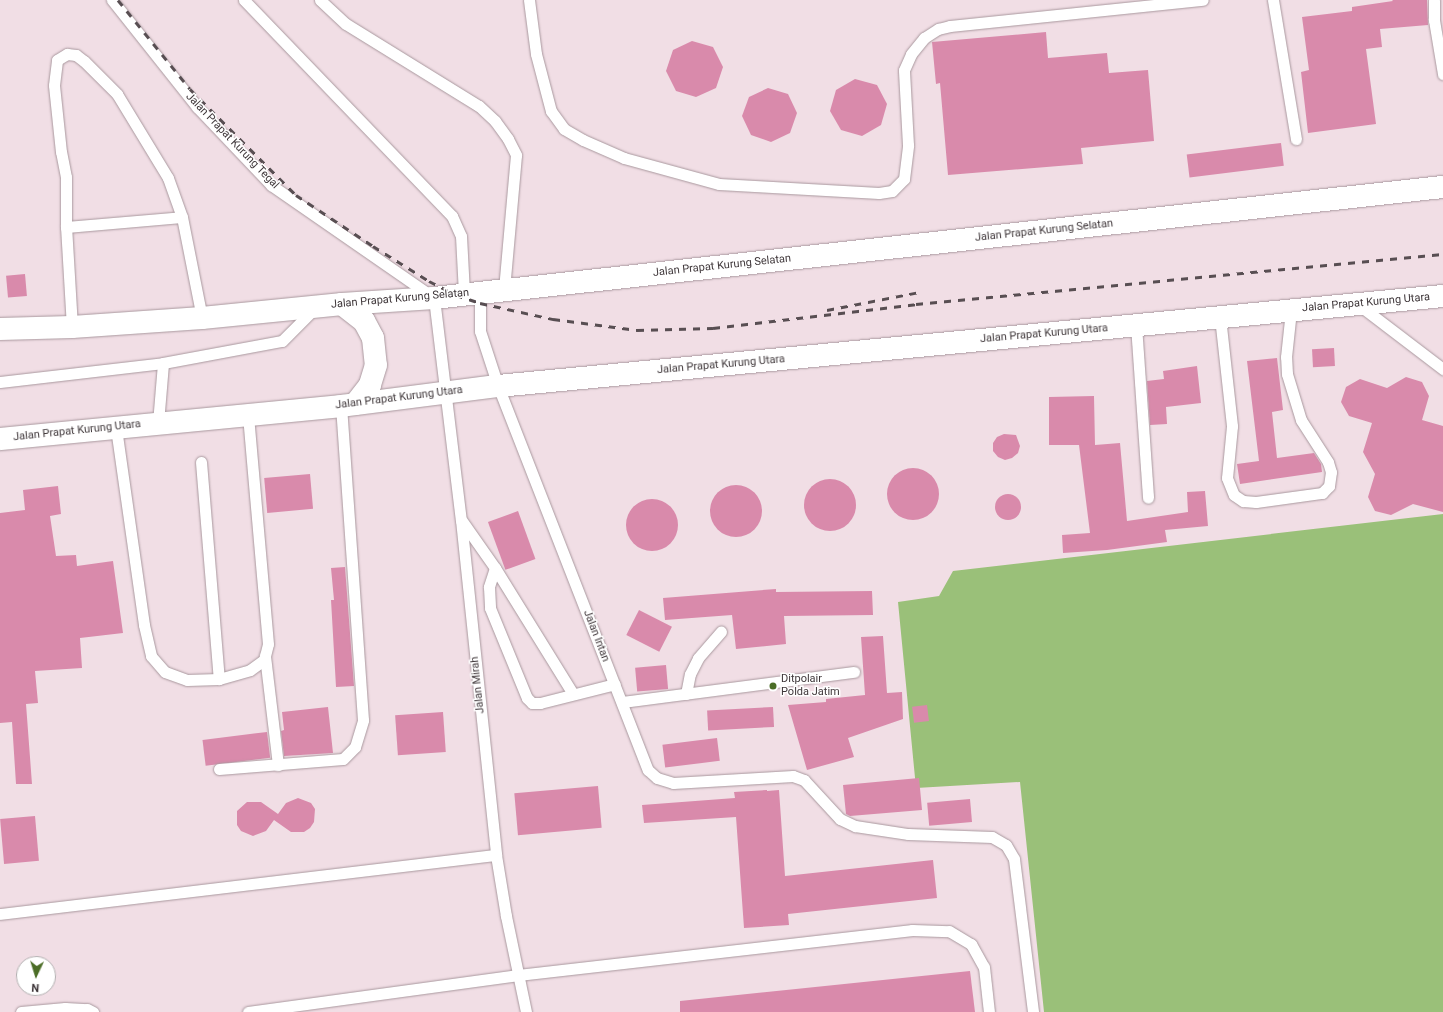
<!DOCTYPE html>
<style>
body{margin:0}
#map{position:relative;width:1443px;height:1012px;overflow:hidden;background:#f1dee5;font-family:Roboto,sans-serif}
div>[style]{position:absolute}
.water>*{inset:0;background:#9ac079}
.building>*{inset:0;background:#d98aab;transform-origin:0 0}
.round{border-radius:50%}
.roads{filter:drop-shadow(0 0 1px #a9989e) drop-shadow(0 0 1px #a9989e)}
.service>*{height:11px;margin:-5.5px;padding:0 5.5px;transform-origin:5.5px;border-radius:5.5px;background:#fff}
.tertiary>*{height:22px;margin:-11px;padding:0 11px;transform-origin:11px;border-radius:11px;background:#fff}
.rail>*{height:3px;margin-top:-1.5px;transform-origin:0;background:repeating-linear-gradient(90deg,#584e52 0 7px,transparent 0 14px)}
.dots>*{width:11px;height:11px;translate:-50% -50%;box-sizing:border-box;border:2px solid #fff;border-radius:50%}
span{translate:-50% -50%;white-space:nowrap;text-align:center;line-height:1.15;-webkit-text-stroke:3px #fff;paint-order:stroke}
.street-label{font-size:11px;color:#3f373a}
.poi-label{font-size:11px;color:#3f373a}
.left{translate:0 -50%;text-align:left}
.north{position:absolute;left:16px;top:956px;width:40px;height:40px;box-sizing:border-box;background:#fff;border:1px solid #b2afb0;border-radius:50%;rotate:184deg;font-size:11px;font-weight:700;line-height:16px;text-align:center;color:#3f373a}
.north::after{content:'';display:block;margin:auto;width:14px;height:18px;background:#4b6d26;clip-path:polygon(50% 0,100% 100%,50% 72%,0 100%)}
</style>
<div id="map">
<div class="water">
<div style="clip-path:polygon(1443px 514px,1443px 1012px,1044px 1012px,1020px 782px,916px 788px,898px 602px,939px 596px,953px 571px)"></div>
</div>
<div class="building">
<div style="clip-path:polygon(1392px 0,1427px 0,1428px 25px,1380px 29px,1382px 47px,1366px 49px,1376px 124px,1308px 133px,1301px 72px,1309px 70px,1302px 17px,1352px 11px,1352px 7px,1393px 1px)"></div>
<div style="clip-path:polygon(1046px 32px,1048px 58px,1107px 53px,1109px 73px,1148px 70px,1154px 141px,1081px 148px,1083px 164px,948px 175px,940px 83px,936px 84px,932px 42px)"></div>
<div style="clip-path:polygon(692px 41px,713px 47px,723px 67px,716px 88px,696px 97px,676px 91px,666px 71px,673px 50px)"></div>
<div style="clip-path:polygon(855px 79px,877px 85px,887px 104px,881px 125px,862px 136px,841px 130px,830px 111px,836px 90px)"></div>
<div style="clip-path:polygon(768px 88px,788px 94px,797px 113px,790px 133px,771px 142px,751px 135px,742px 116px,749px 97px)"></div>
<div style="left:1281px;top:143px;width:23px;height:95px;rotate:83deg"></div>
<div style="left:25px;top:274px;width:22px;height:19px;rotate:85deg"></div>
<div style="left:1334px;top:348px;width:18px;height:22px;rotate:87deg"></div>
<div style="clip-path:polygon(1277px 358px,1283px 410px,1272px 412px,1277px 458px,1314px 453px,1321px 464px,1322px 472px,1240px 484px,1237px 464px,1259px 461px,1247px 361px)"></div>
<div style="clip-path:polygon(1197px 366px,1201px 403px,1166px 407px,1167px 424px,1150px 425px,1147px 381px,1164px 379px,1163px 371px)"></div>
<div style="clip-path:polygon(1406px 377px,1422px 382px,1429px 396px,1422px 420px,1443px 426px,1443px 512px,1413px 504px,1391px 515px,1375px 511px,1368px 497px,1375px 474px,1363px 452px,1372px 423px,1349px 416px,1341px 402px,1346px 387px,1360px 379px,1387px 388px)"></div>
<div style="clip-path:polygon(1094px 396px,1095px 445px,1120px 443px,1127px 521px,1188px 512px,1187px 492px,1205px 491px,1208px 526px,1165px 530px,1167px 542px,1107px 550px,1063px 553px,1062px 535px,1090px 533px,1079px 445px,1049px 445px,1049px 397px)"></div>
<div style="clip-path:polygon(1004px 434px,1016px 435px,1020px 446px,1018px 453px,1012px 458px,1005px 460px,998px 457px,993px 451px,993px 443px,997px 437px)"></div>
<div class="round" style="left:887px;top:468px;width:52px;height:52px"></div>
<div style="left:310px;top:474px;width:35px;height:46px;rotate:85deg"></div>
<div class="round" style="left:804px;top:479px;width:52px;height:52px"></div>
<div class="round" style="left:710px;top:485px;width:52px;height:52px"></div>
<div style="clip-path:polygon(58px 486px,61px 514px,50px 516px,56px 556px,76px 555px,77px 566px,113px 561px,123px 633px,80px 638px,82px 668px,35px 671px,38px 703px,26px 704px,32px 784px,16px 784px,12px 722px,0 723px,0 513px,25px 510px,23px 490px)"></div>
<div class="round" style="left:995px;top:494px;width:26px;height:26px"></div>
<div class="round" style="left:626px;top:499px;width:52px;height:52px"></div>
<div style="left:518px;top:511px;width:51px;height:32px;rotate:70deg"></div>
<div style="clip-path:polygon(345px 567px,354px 686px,336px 687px,331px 600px,334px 600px,331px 568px)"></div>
<div style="clip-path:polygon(776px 589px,776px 592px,872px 591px,873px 615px,784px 616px,786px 644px,736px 649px,732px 615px,665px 620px,663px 598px)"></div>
<div style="left:639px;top:610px;width:37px;height:28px;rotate:27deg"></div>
<div style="clip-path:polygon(883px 636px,887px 693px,902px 692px,903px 719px,848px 738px,854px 757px,807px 770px,788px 705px,826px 702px,826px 699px,865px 695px,861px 637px)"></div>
<div style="left:666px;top:665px;width:24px;height:31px;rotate:85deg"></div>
<div style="left:927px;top:705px;width:16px;height:15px;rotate:83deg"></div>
<div style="clip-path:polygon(328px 707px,333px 753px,284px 756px,281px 731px,284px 730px,282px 712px)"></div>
<div style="left:773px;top:707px;width:20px;height:66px;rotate:87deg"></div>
<div style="left:443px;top:712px;width:40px;height:48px;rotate:86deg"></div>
<div style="left:267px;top:732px;width:26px;height:65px;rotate:83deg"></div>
<div style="left:717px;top:738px;width:23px;height:55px;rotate:83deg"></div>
<div style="clip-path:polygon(919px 778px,922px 810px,850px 816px,846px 814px,843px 785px)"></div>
<div style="left:598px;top:786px;width:42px;height:84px;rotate:85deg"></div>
<div style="clip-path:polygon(767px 790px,767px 791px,779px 790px,785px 876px,933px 860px,937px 898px,788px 914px,789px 925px,744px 928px,736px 817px,644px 823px,642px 805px,735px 798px,734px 792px)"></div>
<div style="clip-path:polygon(298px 798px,311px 803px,315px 809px,314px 822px,310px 828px,304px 832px,291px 832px,274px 820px,266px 831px,253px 836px,241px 831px,237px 825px,237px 811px,247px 802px,261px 802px,278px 814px,286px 803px)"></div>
<div style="left:970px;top:799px;width:23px;height:43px;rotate:85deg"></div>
<div style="left:35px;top:816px;width:45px;height:35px;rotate:85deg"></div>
<div style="clip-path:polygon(970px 971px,975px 1012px,680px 1012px,680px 1001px)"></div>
</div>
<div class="roads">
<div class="service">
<div style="left:112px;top:0;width:137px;rotate:51.5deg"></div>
<div style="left:197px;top:107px;width:108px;rotate:46.5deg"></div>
<div style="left:271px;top:185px;width:198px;rotate:34.7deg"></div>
<div style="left:434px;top:298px;width:224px;rotate:83.1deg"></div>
<div style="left:461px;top:520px;width:337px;rotate:84deg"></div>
<div style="left:496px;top:855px;width:62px;rotate:80.7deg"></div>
<div style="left:506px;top:916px;width:98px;rotate:78.2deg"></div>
<div style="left:244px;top:0;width:300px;rotate:46.1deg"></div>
<div style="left:452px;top:216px;width:22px;rotate:66deg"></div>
<div style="left:461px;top:236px;width:58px;rotate:87deg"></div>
<div style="left:320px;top:0;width:35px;rotate:43deg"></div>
<div style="left:346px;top:24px;width:156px;rotate:31.7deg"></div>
<div style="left:479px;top:106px;width:22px;rotate:43deg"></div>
<div style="left:495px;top:121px;width:22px;rotate:54deg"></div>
<div style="left:508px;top:139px;width:18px;rotate:63deg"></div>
<div style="left:516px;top:155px;width:136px;rotate:95.1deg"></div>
<div style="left:529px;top:0;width:54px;rotate:82.6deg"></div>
<div style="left:536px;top:54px;width:59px;rotate:75.3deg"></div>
<div style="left:551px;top:111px;width:22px;rotate:54deg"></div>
<div style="left:564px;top:129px;width:22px;rotate:30deg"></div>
<div style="left:583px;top:140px;width:45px;rotate:23.7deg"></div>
<div style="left:624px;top:158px;width:98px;rotate:15.3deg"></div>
<div style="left:719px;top:184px;width:160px;rotate:3.2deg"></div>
<div style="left:879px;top:193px;width:13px;rotate:-9deg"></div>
<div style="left:892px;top:191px;width:17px;rotate:-45deg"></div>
<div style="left:904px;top:179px;width:34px;rotate:-83deg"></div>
<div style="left:908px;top:145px;width:75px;rotate:-93.1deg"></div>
<div style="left:904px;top:70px;width:17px;rotate:-66deg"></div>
<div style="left:911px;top:54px;width:21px;rotate:-51deg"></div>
<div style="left:924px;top:38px;width:17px;rotate:-33deg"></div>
<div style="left:938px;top:29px;width:12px;rotate:-14deg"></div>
<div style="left:950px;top:26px;width:254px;rotate:-5.9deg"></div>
<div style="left:1273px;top:0;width:141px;rotate:80.6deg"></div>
<div style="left:1434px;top:0;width:20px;rotate:90deg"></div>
<div style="left:1434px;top:20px;width:55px;rotate:80.5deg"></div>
<div style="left:66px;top:227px;width:116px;rotate:-4.9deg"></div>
<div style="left:484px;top:291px;width:13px;rotate:108deg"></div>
<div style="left:480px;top:303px;width:28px;rotate:90deg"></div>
<div style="left:480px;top:331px;width:58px;rotate:71.9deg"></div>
<div style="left:498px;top:386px;width:412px;rotate:68.7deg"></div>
<div style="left:648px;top:770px;width:12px;rotate:42deg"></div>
<div style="left:657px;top:778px;width:17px;rotate:17deg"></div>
<div style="left:673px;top:783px;width:120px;rotate:-3.3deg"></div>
<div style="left:793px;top:776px;width:12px;rotate:20deg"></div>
<div style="left:804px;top:780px;width:53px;rotate:47.3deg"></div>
<div style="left:840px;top:819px;width:17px;rotate:25deg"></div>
<div style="left:855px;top:826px;width:54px;rotate:8.6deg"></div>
<div style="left:908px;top:834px;width:84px;rotate:2deg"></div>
<div style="left:992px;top:837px;width:16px;rotate:30deg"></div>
<div style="left:1006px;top:845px;width:16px;rotate:60deg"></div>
<div style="left:1014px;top:859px;width:154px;rotate:82.9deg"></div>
<div style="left:1359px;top:305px;width:106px;rotate:37.3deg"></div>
<div style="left:1220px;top:317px;width:110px;rotate:83.7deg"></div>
<div style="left:1232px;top:426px;width:52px;rotate:95.5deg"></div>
<div style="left:1227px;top:478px;width:18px;rotate:68deg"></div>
<div style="left:1234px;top:495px;width:11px;rotate:34deg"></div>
<div style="left:1243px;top:501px;width:13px;rotate:4deg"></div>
<div style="left:1256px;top:502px;width:67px;rotate:-7.8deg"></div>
<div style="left:1322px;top:493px;width:10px;rotate:-45deg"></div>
<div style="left:1329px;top:486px;width:14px;rotate:-82deg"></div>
<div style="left:1331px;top:472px;width:10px;rotate:-107deg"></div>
<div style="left:1328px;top:462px;width:50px;rotate:-122.7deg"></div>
<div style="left:1301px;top:420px;width:48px;rotate:-106.9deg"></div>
<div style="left:1287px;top:374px;width:17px;rotate:-93deg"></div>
<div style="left:1286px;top:357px;width:47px;rotate:-83.9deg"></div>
<div style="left:1136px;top:325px;width:173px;rotate:86deg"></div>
<div style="left:72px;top:327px;width:100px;rotate:-93.4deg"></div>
<div style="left:66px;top:227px;width:50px;rotate:-90deg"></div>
<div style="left:66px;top:177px;width:25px;rotate:-101deg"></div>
<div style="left:61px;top:152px;width:67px;rotate:-96deg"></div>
<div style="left:54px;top:85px;width:25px;rotate:-83deg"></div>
<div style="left:57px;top:60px;width:12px;rotate:-31deg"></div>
<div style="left:67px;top:54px;width:9px;rotate:6deg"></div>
<div style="left:76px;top:55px;width:10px;rotate:37deg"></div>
<div style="left:84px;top:61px;width:47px;rotate:45deg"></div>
<div style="left:117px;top:94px;width:98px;rotate:58.7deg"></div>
<div style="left:168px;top:178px;width:41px;rotate:70.3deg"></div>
<div style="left:182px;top:217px;width:103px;rotate:78.8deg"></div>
<div style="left:0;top:382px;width:164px;rotate:-6.6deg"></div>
<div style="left:158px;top:423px;width:60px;rotate:-85.2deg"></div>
<div style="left:163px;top:363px;width:121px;rotate:-10.5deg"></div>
<div style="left:282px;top:341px;width:45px;rotate:-45deg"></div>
<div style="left:116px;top:428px;width:199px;rotate:81.9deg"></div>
<div style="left:144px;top:625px;width:32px;rotate:77deg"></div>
<div style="left:151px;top:656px;width:21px;rotate:49deg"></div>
<div style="left:165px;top:672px;width:23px;rotate:20deg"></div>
<div style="left:187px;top:680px;width:32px;rotate:-2deg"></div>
<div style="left:219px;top:679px;width:32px;rotate:-16deg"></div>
<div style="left:250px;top:670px;width:17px;rotate:-36deg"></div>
<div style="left:264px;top:660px;width:16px;rotate:-76deg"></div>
<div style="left:268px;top:644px;width:230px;rotate:-95deg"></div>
<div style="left:201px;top:462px;width:218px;rotate:85.3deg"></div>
<div style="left:462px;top:521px;width:57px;rotate:54.9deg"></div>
<div style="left:495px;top:568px;width:148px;rotate:58.2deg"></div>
<div style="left:495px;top:568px;width:20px;rotate:108deg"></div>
<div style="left:489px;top:587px;width:21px;rotate:87deg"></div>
<div style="left:490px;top:608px;width:97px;rotate:67.7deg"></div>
<div style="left:527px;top:698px;width:7px;rotate:45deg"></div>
<div style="left:532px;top:703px;width:8px"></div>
<div style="left:540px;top:703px;width:77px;rotate:-14.2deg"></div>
<div style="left:265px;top:656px;width:110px;rotate:83.2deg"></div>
<div style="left:686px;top:694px;width:20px;rotate:-79deg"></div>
<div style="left:690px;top:674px;width:18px;rotate:-63deg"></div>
<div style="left:698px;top:658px;width:35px;rotate:-49deg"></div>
<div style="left:622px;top:702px;width:234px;rotate:-7.4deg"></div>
<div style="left:219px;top:769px;width:124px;rotate:-4.6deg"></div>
<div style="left:343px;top:759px;width:17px;rotate:-45deg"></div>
<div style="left:355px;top:747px;width:28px;rotate:-73deg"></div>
<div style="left:363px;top:720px;width:315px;rotate:-94deg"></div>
<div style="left:0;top:914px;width:499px;rotate:-6.8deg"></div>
<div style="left:21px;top:1012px;width:44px;rotate:-5.2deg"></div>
<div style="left:65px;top:1008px;width:22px;rotate:3deg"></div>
<div style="left:87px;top:1009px;width:7px;rotate:27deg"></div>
<div style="left:248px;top:1012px;width:273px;rotate:-7.8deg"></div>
<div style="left:518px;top:975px;width:397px;rotate:-6.5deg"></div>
<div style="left:912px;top:930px;width:37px;rotate:2deg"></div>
<div style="left:949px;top:931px;width:26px;rotate:31deg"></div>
<div style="left:971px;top:944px;width:26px;rotate:61deg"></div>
<div style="left:984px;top:967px;width:45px;rotate:83.7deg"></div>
</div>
<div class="tertiary">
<div style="left:342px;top:304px;width:28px;rotate:38deg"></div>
<div style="left:364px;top:321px;width:19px;rotate:62deg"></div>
<div style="left:373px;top:338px;width:27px;rotate:84deg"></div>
<div style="left:376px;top:365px;width:21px;rotate:107deg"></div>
<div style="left:370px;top:385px;width:24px;rotate:128deg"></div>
<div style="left:0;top:329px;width:72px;rotate:-1.6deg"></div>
<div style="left:72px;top:327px;width:130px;rotate:-4deg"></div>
<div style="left:202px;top:318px;width:141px;rotate:-5.7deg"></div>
<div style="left:342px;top:304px;width:92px;rotate:-3.7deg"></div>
<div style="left:434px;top:298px;width:1015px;rotate:-6.28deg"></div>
<div style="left:0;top:439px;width:343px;rotate:-5.5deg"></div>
<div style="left:341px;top:406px;width:158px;rotate:-7.3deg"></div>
<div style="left:498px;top:386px;width:949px;rotate:-5.44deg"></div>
</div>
</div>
<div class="rail">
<div style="left:118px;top:0;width:114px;rotate:51deg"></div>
<div style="left:190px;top:89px;width:150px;rotate:45deg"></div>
<div style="left:296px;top:195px;width:92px;rotate:33.5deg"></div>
<div style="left:373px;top:246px;width:66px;rotate:32deg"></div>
<div style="left:429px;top:281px;width:30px;rotate:27deg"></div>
<div style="left:456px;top:295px;width:25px;rotate:18deg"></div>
<div style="left:480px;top:303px;width:75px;rotate:12.4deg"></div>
<div style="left:553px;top:319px;width:85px;rotate:7.5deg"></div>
<div style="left:637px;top:330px;width:76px;rotate:-1.5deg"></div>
<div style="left:713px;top:328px;width:204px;rotate:-6.7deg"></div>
<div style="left:916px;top:304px;width:529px;rotate:-5.42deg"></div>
<div style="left:827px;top:310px;width:95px;rotate:-11deg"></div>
</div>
<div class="dots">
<div style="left:773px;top:686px;background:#4b6d26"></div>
</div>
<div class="street-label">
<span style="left:232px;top:141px;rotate:46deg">Jalan Prapat Kurung Tegal</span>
<span style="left:1044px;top:231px;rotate:-6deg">Jalan Prapat Kurung Selatan</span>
<span style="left:722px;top:266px;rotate:-6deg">Jalan Prapat Kurung Selatan</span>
<span style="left:400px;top:299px;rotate:-5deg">Jalan Prapat Kurung Selatan</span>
<span style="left:1366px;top:303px;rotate:-5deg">Jalan Prapat Kurung Utara</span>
<span style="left:1044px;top:334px;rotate:-5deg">Jalan Prapat Kurung Utara</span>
<span style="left:721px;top:365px;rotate:-5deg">Jalan Prapat Kurung Utara</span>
<span style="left:399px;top:398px;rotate:-7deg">Jalan Prapat Kurung Utara</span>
<span style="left:77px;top:431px;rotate:-6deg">Jalan Prapat Kurung Utara</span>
<span style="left:596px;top:636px;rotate:69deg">Jalan Intan</span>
<span style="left:478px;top:685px;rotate:-96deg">Jalan Mirah</span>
</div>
<div class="poi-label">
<span class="left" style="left:781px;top:686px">Ditpolair<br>Polda Jatim</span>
</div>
<div class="north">N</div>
</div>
